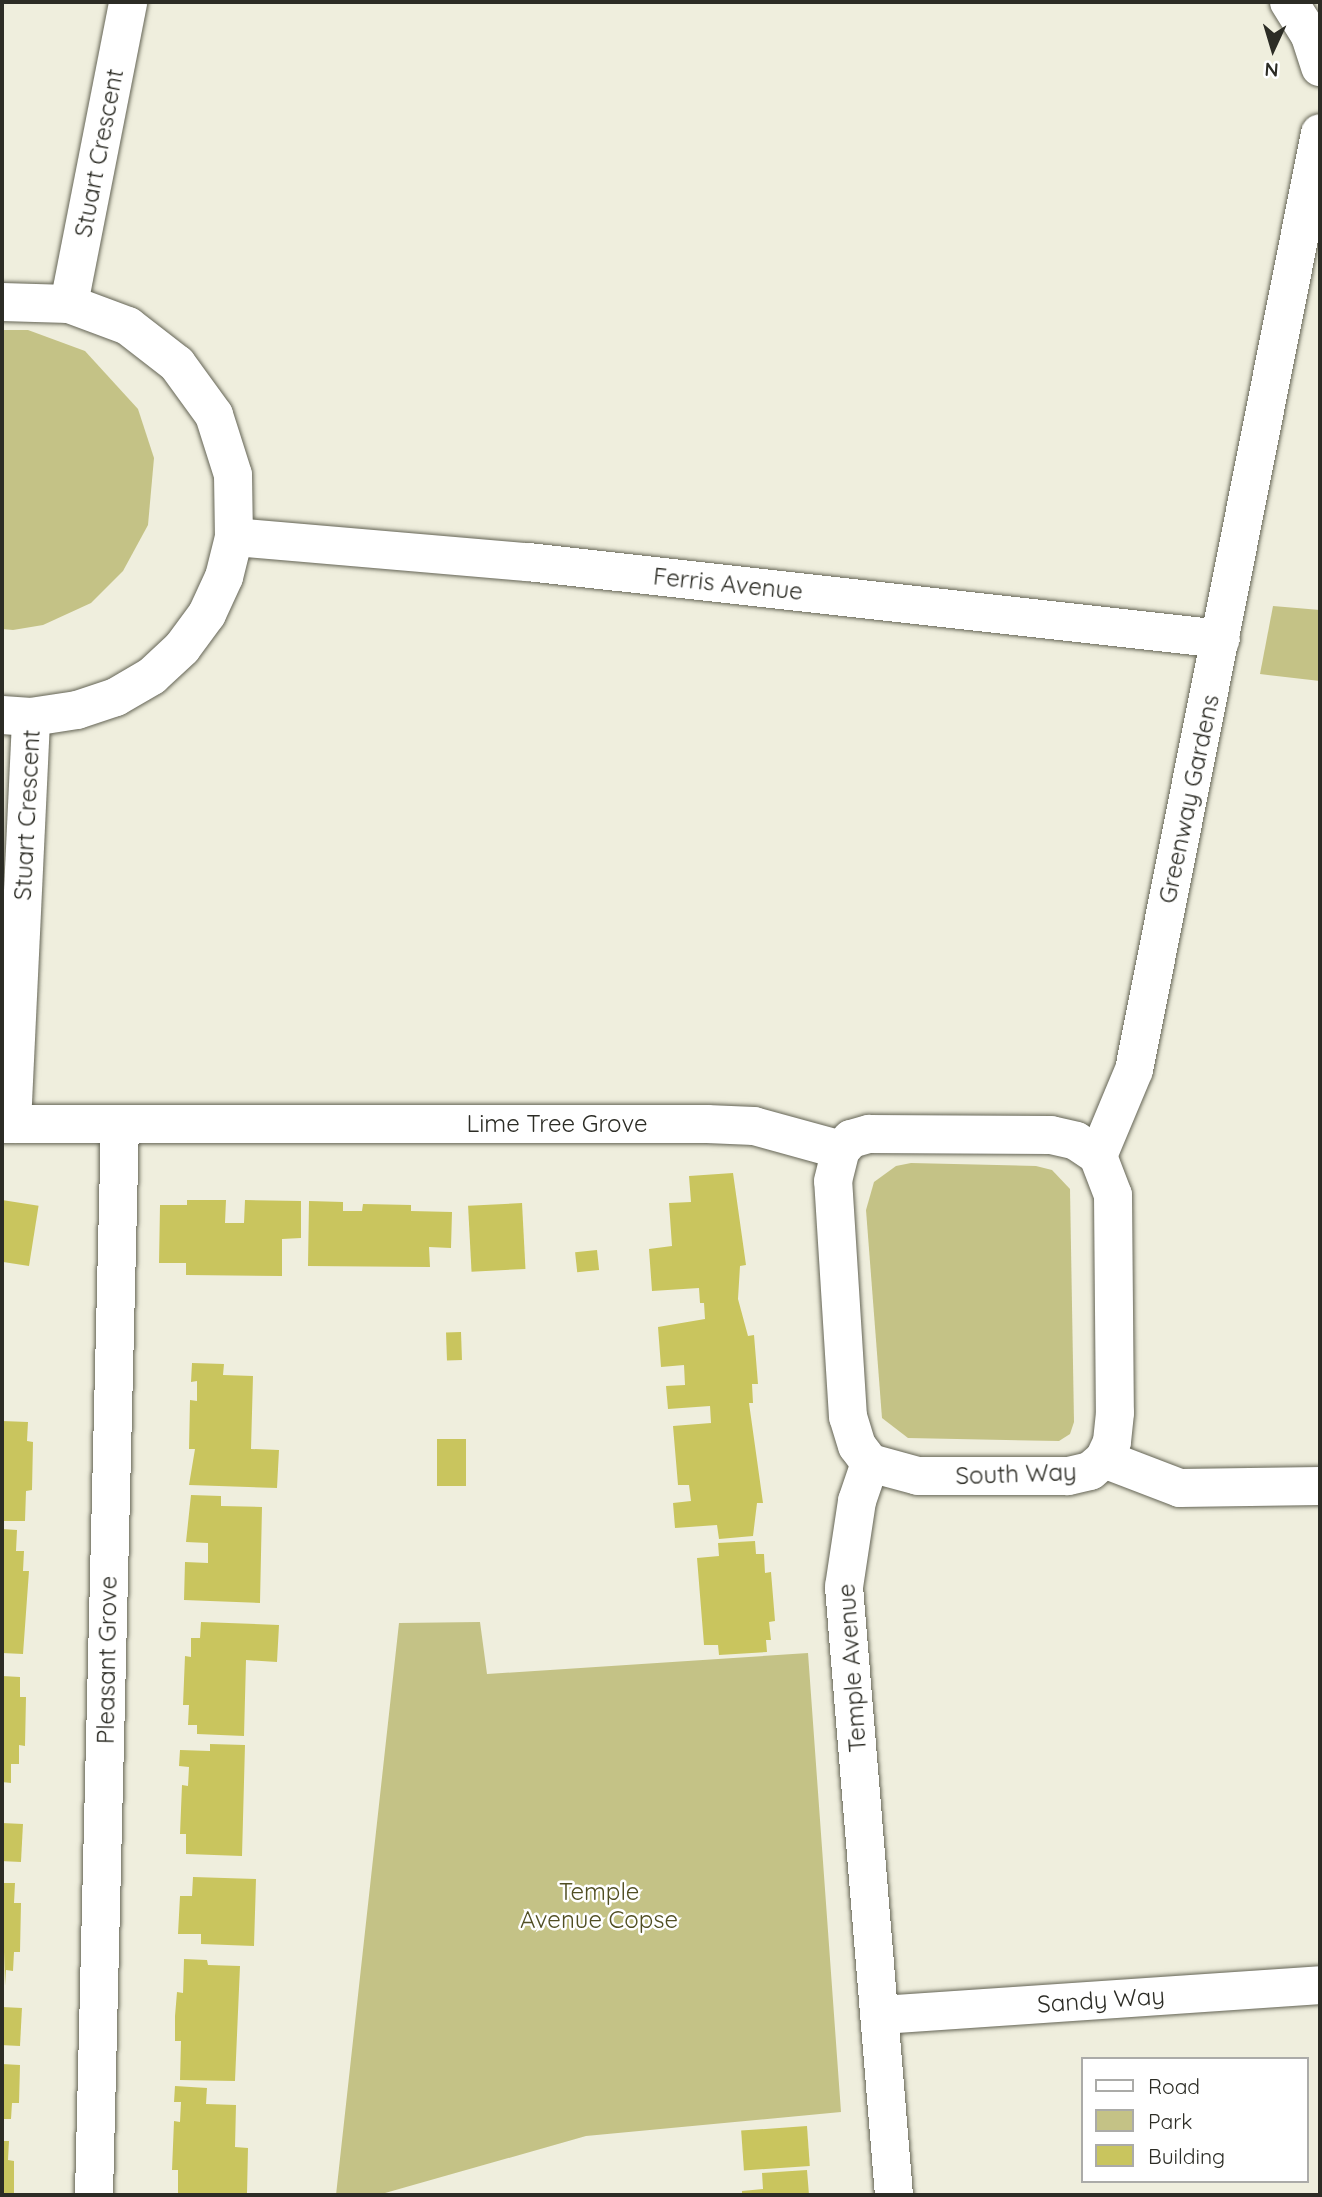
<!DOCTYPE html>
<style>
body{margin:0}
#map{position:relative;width:1322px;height:2197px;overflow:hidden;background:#efeedd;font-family:Quicksand,sans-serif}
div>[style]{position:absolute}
.green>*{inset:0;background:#c4c286}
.building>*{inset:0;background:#c9c55e;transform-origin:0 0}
.roads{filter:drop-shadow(0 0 2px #646455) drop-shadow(0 0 2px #646455)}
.minor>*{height:38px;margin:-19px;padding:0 19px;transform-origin:19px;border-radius:19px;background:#fff}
span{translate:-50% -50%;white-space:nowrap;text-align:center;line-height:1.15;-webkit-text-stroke:5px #fff;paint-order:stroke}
.street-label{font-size:24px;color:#2c2c25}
.park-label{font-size:24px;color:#504e23}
.frame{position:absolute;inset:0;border:4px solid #2c2c25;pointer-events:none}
.legend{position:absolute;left:1081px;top:2057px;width:228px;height:126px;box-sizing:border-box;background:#fff;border:2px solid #ababa8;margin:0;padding:9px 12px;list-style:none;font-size:21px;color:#2c2c25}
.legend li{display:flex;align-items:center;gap:14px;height:35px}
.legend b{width:35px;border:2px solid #ababa8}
.north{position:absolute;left:1238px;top:14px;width:70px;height:70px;-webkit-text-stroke:5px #fff;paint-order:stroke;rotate:184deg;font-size:19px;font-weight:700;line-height:28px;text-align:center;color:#2c2c25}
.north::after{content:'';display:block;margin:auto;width:24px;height:32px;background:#2c2c25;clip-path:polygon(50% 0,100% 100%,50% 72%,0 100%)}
</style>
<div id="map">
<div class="green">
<div style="clip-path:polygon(2px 330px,28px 330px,85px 351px,138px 409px,154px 458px,148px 525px,123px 571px,91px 603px,43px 625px,13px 630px,2px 629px)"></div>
<div style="clip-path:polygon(1273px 606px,1320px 610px,1320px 681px,1260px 674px)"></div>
<div style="clip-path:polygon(911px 1163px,1036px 1166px,1052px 1170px,1070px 1189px,1074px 1422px,1070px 1434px,1059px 1441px,908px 1438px,882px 1418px,866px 1210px,874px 1182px,896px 1166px)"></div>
<div style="clip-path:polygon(480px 1622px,487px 1674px,808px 1653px,841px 2112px,586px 2136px,378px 2195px,336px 2195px,399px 1623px)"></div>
</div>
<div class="building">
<div style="clip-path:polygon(733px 1173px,746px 1265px,740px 1266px,738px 1299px,748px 1336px,754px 1335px,758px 1384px,752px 1384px,753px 1403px,749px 1403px,763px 1503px,757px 1503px,753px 1536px,719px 1539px,717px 1525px,675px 1528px,673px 1503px,691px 1501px,689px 1485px,678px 1485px,673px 1426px,711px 1423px,710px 1406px,668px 1409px,666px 1386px,685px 1385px,684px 1365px,661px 1367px,658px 1327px,705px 1319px,704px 1303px,700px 1303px,699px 1288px,652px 1291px,649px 1249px,672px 1246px,669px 1203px,691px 1202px,689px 1176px)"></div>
<div style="left:2px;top:1200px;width:37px;height:61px;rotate:9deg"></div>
<div style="clip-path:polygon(187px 1200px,226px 1200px,225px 1223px,244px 1223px,245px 1200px,301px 1201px,301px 1238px,282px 1239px,282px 1276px,186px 1275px,186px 1263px,159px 1263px,160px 1205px,187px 1205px)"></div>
<div style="clip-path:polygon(309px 1201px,343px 1202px,343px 1211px,362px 1211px,363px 1204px,411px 1205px,411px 1211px,452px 1212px,451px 1248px,429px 1247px,430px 1267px,308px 1266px)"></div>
<div style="left:522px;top:1203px;width:66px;height:54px;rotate:87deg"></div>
<div style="left:597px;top:1250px;width:20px;height:22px;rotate:84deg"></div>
<div style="left:461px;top:1332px;width:28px;height:15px;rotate:88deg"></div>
<div style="clip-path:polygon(192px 1363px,224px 1364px,223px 1375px,253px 1376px,251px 1449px,279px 1450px,277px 1488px,189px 1485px,195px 1449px,189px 1449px,190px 1400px,197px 1401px,197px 1381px,191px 1382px)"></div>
<div style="clip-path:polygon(2px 1421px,28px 1422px,27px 1441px,33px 1442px,32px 1490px,26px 1491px,25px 1521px,2px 1521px)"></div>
<div style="left:437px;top:1439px;width:29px;height:47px"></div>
<div style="clip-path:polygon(191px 1495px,221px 1496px,221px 1506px,262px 1507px,260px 1603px,184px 1600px,185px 1562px,208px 1563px,208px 1543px,186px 1542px)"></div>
<div style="clip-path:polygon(2px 1529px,17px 1530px,16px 1551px,24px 1551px,23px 1571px,29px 1571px,23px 1654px,2px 1653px)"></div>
<div style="clip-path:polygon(755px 1541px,756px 1554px,764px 1554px,765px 1573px,771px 1572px,775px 1621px,769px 1622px,771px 1640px,766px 1640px,767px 1652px,719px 1655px,718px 1645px,704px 1645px,697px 1558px,719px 1556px,718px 1543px)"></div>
<div style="clip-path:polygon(201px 1622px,279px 1625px,277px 1662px,246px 1660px,244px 1736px,197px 1734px,197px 1725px,188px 1725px,189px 1705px,183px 1705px,185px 1656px,191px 1657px,191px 1638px,200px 1638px)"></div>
<div style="clip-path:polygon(2px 1676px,20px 1677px,20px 1697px,26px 1697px,25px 1746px,19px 1745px,19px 1764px,11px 1764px,11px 1783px,2px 1782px)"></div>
<div style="clip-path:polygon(210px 1744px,245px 1745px,242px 1856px,186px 1854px,186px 1834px,180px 1834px,182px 1785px,188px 1786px,189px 1767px,179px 1766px,180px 1750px,210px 1751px)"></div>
<div style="left:2px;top:1823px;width:21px;height:38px;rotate:3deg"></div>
<div style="clip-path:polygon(193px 1877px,256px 1879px,254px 1946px,201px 1944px,201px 1934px,178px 1934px,180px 1896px,192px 1896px)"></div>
<div style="clip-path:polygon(2px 1883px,15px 1883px,14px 1903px,21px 1903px,20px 1952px,14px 1952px,13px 1971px,6px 1970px,5px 1986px)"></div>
<div style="clip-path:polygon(184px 1959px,207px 1960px,208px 1965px,240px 1966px,235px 2081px,180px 2080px,181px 2041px,175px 2041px,175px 2016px,177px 1992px,183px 1993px)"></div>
<div style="left:2px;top:2007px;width:20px;height:38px;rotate:3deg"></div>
<div style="clip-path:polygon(2px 2064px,20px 2065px,19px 2103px,12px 2103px,11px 2119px,2px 2119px)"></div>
<div style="clip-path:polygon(175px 2086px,207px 2088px,206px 2104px,236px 2105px,235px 2147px,248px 2148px,247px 2193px,178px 2195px,178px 2170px,172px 2170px,174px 2121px,180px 2122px,181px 2102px,174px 2102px)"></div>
<div style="left:807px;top:2126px;width:40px;height:66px;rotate:86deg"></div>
<div style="clip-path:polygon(2px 2141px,9px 2141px,8px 2160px,14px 2161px,14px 2195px,2px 2195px)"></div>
<div style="clip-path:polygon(807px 2170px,809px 2195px,742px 2195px,742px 2191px,763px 2189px,762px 2173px)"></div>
</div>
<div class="roads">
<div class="minor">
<div style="left:1289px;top:2px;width:40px;rotate:58deg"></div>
<div style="left:1310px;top:36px;width:33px;rotate:72deg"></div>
<div style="left:2px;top:302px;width:67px;rotate:1.7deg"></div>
<div style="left:69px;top:304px;width:63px;rotate:20.4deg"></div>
<div style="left:128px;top:326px;width:62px;rotate:37.8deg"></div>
<div style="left:177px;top:364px;width:63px;rotate:54deg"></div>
<div style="left:214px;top:415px;width:63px;rotate:72.4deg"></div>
<div style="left:233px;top:475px;width:62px;rotate:89.1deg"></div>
<div style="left:234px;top:537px;width:41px;rotate:104deg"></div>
<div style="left:224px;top:577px;width:41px;rotate:114.7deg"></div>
<div style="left:207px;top:614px;width:42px;rotate:126.3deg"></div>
<div style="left:182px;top:648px;width:41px;rotate:137deg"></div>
<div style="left:152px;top:676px;width:42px;rotate:149.7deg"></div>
<div style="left:116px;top:697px;width:41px;rotate:161.6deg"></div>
<div style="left:77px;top:710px;width:47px;rotate:171.3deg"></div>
<div style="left:31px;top:717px;width:29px;rotate:-176deg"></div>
<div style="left:69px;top:304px;width:308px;rotate:-78.9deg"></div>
<div style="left:234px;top:537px;width:295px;rotate:4.9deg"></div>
<div style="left:528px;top:562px;width:697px;rotate:6.34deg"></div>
<div style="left:2px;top:1124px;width:705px"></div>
<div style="left:707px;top:1124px;width:47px;rotate:2.4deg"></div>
<div style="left:754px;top:1126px;width:90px;rotate:15.4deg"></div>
<div style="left:12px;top:1124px;width:407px;rotate:-87.3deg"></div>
<div style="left:869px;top:1134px;width:182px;rotate:0.3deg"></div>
<div style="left:1051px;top:1135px;width:26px;rotate:13deg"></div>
<div style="left:1076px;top:1141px;width:27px;rotate:34deg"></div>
<div style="left:1098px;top:1156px;width:42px;rotate:69deg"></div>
<div style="left:1113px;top:1195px;width:218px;rotate:89.5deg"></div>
<div style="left:1115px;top:1413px;width:29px;rotate:96deg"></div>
<div style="left:1112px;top:1442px;width:19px;rotate:115deg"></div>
<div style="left:1104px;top:1459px;width:18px;rotate:139deg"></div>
<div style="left:1090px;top:1471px;width:23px;rotate:167deg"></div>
<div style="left:1068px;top:1476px;width:150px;rotate:180deg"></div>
<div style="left:918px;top:1476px;width:50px;rotate:-164.8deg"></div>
<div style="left:870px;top:1463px;width:21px;rotate:-127deg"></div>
<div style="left:857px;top:1446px;width:30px;rotate:-107deg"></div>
<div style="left:848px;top:1417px;width:236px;rotate:-93.6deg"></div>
<div style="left:833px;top:1181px;width:32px;rotate:-76deg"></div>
<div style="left:841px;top:1150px;width:15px;rotate:-48deg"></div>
<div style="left:851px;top:1139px;width:19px;rotate:-16deg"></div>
<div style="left:1098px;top:1156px;width:93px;rotate:-67.3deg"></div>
<div style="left:1134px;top:1070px;width:955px;rotate:-78.77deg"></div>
<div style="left:1104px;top:1459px;width:81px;rotate:20.9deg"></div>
<div style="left:1180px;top:1488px;width:140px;rotate:-0.8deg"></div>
<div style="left:870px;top:1463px;width:40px;rotate:108.9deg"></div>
<div style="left:857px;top:1501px;width:87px;rotate:98.6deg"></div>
<div style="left:844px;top:1587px;width:610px;rotate:85.3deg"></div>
<div style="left:882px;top:2015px;width:439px;rotate:-3.9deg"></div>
<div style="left:94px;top:2195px;width:1070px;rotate:-88.61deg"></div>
</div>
</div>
<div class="street-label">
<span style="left:99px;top:153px;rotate:-79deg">Stuart Crescent</span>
<span style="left:728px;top:584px;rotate:6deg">Ferris Avenue</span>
<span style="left:1189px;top:799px;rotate:-78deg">Greenway Gardens</span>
<span style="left:27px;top:815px;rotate:-87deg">Stuart Crescent</span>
<span style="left:557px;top:1124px">Lime Tree Grove</span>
<span style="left:1016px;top:1474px;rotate:-2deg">South Way</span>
<span style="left:107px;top:1660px;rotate:-89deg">Pleasant Grove</span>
<span style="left:852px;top:1668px;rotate:-94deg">Temple Avenue</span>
<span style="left:1101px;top:2000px;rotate:-4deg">Sandy Way</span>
</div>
<div class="park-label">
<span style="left:599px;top:1906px">Temple<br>Avenue Copse</span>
</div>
<div class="frame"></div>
<ul class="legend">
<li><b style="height:9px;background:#fff"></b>Road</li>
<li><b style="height:19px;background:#c4c286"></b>Park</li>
<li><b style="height:19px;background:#c9c55e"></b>Building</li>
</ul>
<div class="north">N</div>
</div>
